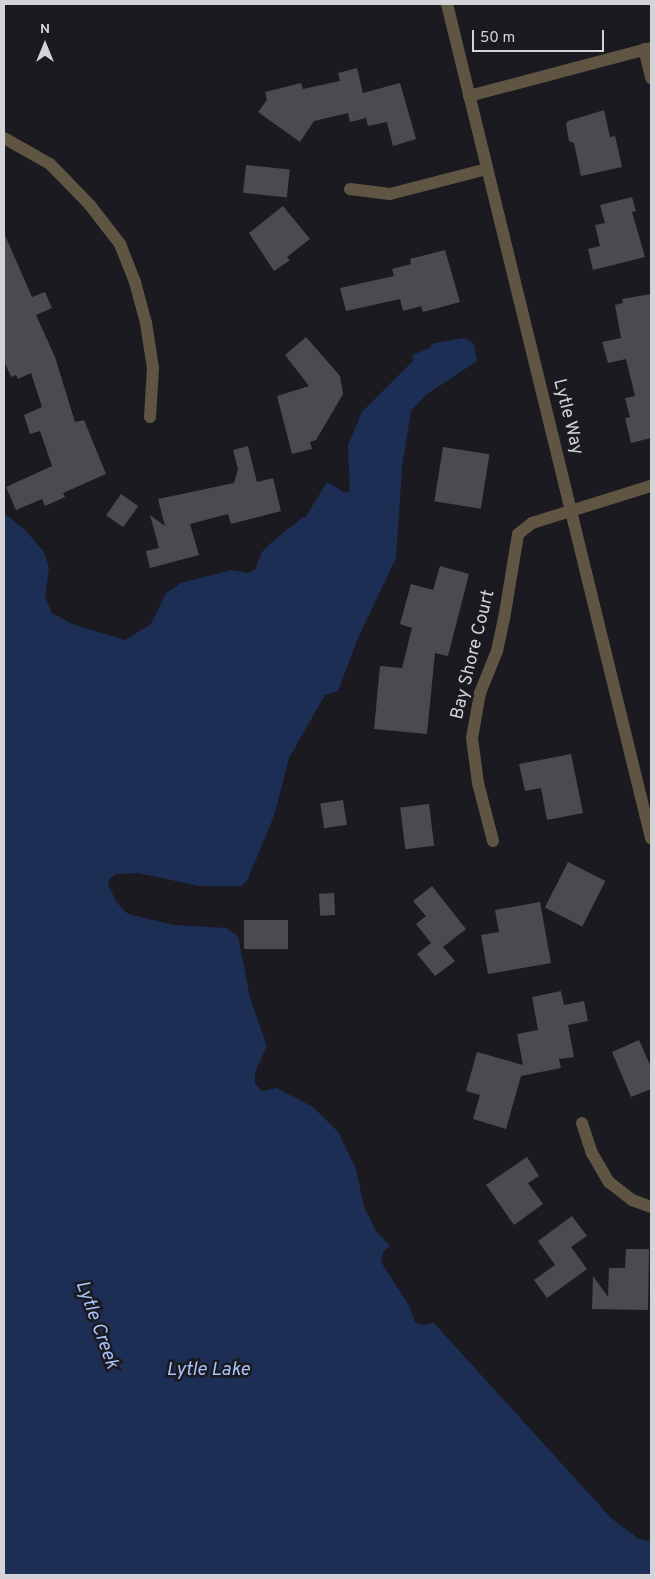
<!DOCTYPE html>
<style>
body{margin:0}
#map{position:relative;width:655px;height:1579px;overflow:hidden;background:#1b1a21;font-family:Overpass,sans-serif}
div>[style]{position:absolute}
.water>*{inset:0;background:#1c2e54}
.building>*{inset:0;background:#4c4a51;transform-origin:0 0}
.minor>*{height:12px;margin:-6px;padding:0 6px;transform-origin:6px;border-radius:6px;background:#5f5542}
.tertiary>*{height:12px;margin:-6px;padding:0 6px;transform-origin:6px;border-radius:6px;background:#5f5542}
span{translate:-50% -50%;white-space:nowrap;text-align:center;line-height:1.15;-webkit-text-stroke:5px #1b1a21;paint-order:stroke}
.street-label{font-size:18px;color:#d3d3d8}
.water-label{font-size:19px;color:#a8c4fa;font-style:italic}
.frame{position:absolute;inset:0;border:5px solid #d3d3d8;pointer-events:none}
.north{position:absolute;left:20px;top:20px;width:50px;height:50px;-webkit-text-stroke:4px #1b1a21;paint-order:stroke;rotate:0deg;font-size:14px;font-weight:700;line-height:20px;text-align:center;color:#d3d3d8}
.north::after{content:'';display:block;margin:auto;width:18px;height:22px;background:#d3d3d8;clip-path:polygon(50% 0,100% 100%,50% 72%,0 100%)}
.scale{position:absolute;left:472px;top:30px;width:132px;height:22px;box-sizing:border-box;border:2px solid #d3d3d8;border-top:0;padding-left:6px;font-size:15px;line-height:18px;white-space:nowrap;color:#d3d3d8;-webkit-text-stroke:4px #1b1a21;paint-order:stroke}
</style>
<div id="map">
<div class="water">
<div style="clip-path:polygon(464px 338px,474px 344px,477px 361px,426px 395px,411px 411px,402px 467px,396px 558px,358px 638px,338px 691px,325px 695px,289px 758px,274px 816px,247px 881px,241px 886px,199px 886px,138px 873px,116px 874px,108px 880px,109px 887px,117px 903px,128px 914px,174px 925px,226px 928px,238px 936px,250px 998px,267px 1046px,255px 1072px,255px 1083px,262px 1091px,277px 1088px,313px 1107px,338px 1132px,356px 1169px,364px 1207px,376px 1231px,390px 1246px,383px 1252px,381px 1262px,410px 1307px,415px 1322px,423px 1325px,434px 1323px,611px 1518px,639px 1539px,651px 1541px,651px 1575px,4px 1575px,4px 513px,25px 530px,44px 552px,49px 568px,45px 597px,52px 613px,72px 624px,125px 640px,151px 624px,166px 593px,181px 583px,231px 570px,248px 573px,255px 570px,262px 552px,272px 542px,303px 517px,305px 518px,327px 482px,344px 492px,350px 492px,348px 445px,362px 412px,414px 360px,411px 356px,431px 347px,431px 344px)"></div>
</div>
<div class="building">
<div style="clip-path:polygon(357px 68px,363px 93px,400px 83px,416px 139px,393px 146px,387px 122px,368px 126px,366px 118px,350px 122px,348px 113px,314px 121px,300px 142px,258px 112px,267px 100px,265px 92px,301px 83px,303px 89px,340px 81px,338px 73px)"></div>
<div style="clip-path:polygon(604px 110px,610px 137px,615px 136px,622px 167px,581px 176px,574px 143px,569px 141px,566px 124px,568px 121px)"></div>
<div style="left:246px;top:165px;width:44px;height:28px;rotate:6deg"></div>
<div style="clip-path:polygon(632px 197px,636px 211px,632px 212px,645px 257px,593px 270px,588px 249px,600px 246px,595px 225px,605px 223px,600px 205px)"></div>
<div style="clip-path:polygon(283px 206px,310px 239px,287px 257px,290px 260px,274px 271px,249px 233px)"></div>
<div style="clip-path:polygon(4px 233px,32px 297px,45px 292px,52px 308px,36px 315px,55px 357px,75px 422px,84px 420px,106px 474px,63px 493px,65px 497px,45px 506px,42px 499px,16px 510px,6px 487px,52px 466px,40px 431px,30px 434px,24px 415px,42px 407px,31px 373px,18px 379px,16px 375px,11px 377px,4px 361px)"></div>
<div style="clip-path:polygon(445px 250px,460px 302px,423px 312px,421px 306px,403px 311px,400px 299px,346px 311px,340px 288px,394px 276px,392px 269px,411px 264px,410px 259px)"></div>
<div style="clip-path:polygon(651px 294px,651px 438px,631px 443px,625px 418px,630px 417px,625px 398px,635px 396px,626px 359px,608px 363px,602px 342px,621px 338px,615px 305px,623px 303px,622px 299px)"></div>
<div style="clip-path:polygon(306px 337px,340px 376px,343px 394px,316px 440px,310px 442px,312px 449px,292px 454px,277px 396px,309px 386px,285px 355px)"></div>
<div style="clip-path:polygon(248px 446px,257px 482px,273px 478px,281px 511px,231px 524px,228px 514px,190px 524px,199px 555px,150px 568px,146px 551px,159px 548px,150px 515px,165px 526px,158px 499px,234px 483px,238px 469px,233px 450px)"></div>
<div style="left:443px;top:447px;width:47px;height:55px;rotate:9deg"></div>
<div style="left:121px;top:494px;width:21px;height:26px;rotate:35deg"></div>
<div style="clip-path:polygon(440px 566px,469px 574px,448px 656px,435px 653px,427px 734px,374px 729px,380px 666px,402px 668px,412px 628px,400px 624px,411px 584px,433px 590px)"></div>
<div style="clip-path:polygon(571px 754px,583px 813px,547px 820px,541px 788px,525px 791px,519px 764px)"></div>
<div style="left:343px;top:800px;width:25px;height:23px;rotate:81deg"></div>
<div style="left:429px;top:804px;width:42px;height:29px;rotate:83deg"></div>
<div style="left:568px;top:862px;width:42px;height:51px;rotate:27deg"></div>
<div style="clip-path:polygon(432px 886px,466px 929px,443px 947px,455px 961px,435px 976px,417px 954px,431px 943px,416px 924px,426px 916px,413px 901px)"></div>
<div style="left:334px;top:893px;width:22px;height:15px;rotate:87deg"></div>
<div style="clip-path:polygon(540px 902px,551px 963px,488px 974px,481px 935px,499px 932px,495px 910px)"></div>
<div style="left:244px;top:920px;width:44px;height:29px"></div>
<div style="clip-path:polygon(561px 991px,564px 1005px,584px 1001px,588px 1021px,568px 1025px,574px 1057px,559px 1059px,561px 1068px,521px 1076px,506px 1129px,473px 1119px,480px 1095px,466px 1091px,477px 1052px,523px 1065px,517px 1034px,538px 1030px,532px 997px)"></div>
<div style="clip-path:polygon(639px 1040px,651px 1067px,651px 1089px,631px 1097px,612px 1052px)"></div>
<div style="clip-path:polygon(527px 1157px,539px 1176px,528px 1183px,543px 1204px,514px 1225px,486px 1185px)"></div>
<div style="clip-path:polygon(572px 1216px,587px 1236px,571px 1247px,587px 1269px,547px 1298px,534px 1280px,555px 1265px,538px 1241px)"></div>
<div style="clip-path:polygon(626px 1249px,649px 1249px,648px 1310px,592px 1309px,593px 1276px,608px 1297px,609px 1268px,625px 1268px)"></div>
</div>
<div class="minor">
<div style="left:644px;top:49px;width:30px;rotate:76deg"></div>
<div style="left:4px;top:138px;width:53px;rotate:29.5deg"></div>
<div style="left:50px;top:164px;width:56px;rotate:45.7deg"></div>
<div style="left:89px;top:204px;width:51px;rotate:52.2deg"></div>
<div style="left:120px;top:244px;width:41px;rotate:68.5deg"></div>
<div style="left:135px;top:282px;width:42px;rotate:75deg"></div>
<div style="left:146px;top:323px;width:46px;rotate:81.2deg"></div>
<div style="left:153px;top:368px;width:49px;rotate:93.5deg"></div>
<div style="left:350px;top:189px;width:40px;rotate:7.1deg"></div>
<div style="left:390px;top:194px;width:100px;rotate:-14.5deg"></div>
<div style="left:493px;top:841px;width:60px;rotate:-104.5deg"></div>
<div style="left:478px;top:783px;width:45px;rotate:-97.6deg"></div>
<div style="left:472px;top:738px;width:46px;rotate:-79.9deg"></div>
<div style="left:480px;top:693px;width:45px;rotate:-68deg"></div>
<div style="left:497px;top:651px;width:33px;rotate:-78deg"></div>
<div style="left:504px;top:619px;width:86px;rotate:-80.6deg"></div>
<div style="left:518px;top:534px;width:18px;rotate:-38deg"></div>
<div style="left:532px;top:523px;width:125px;rotate:-17.3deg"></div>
<div style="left:582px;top:1123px;width:32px;rotate:72deg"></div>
<div style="left:592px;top:1153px;width:34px;rotate:60deg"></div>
<div style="left:609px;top:1182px;width:29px;rotate:38deg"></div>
<div style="left:632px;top:1200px;width:20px;rotate:20deg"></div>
</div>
<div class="tertiary">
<div style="left:447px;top:4px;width:859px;rotate:76.26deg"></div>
<div style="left:469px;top:96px;width:188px;rotate:-14.8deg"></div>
</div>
<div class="street-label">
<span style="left:567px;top:417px;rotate:76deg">Lytle Way</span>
<span style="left:474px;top:655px;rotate:-76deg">Bay Shore Court</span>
</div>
<div class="water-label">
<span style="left:96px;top:1325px;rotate:70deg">Lytle Creek</span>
<span style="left:208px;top:1371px">Lytle Lake</span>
</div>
<div class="frame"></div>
<div class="north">N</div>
<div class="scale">50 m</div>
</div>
